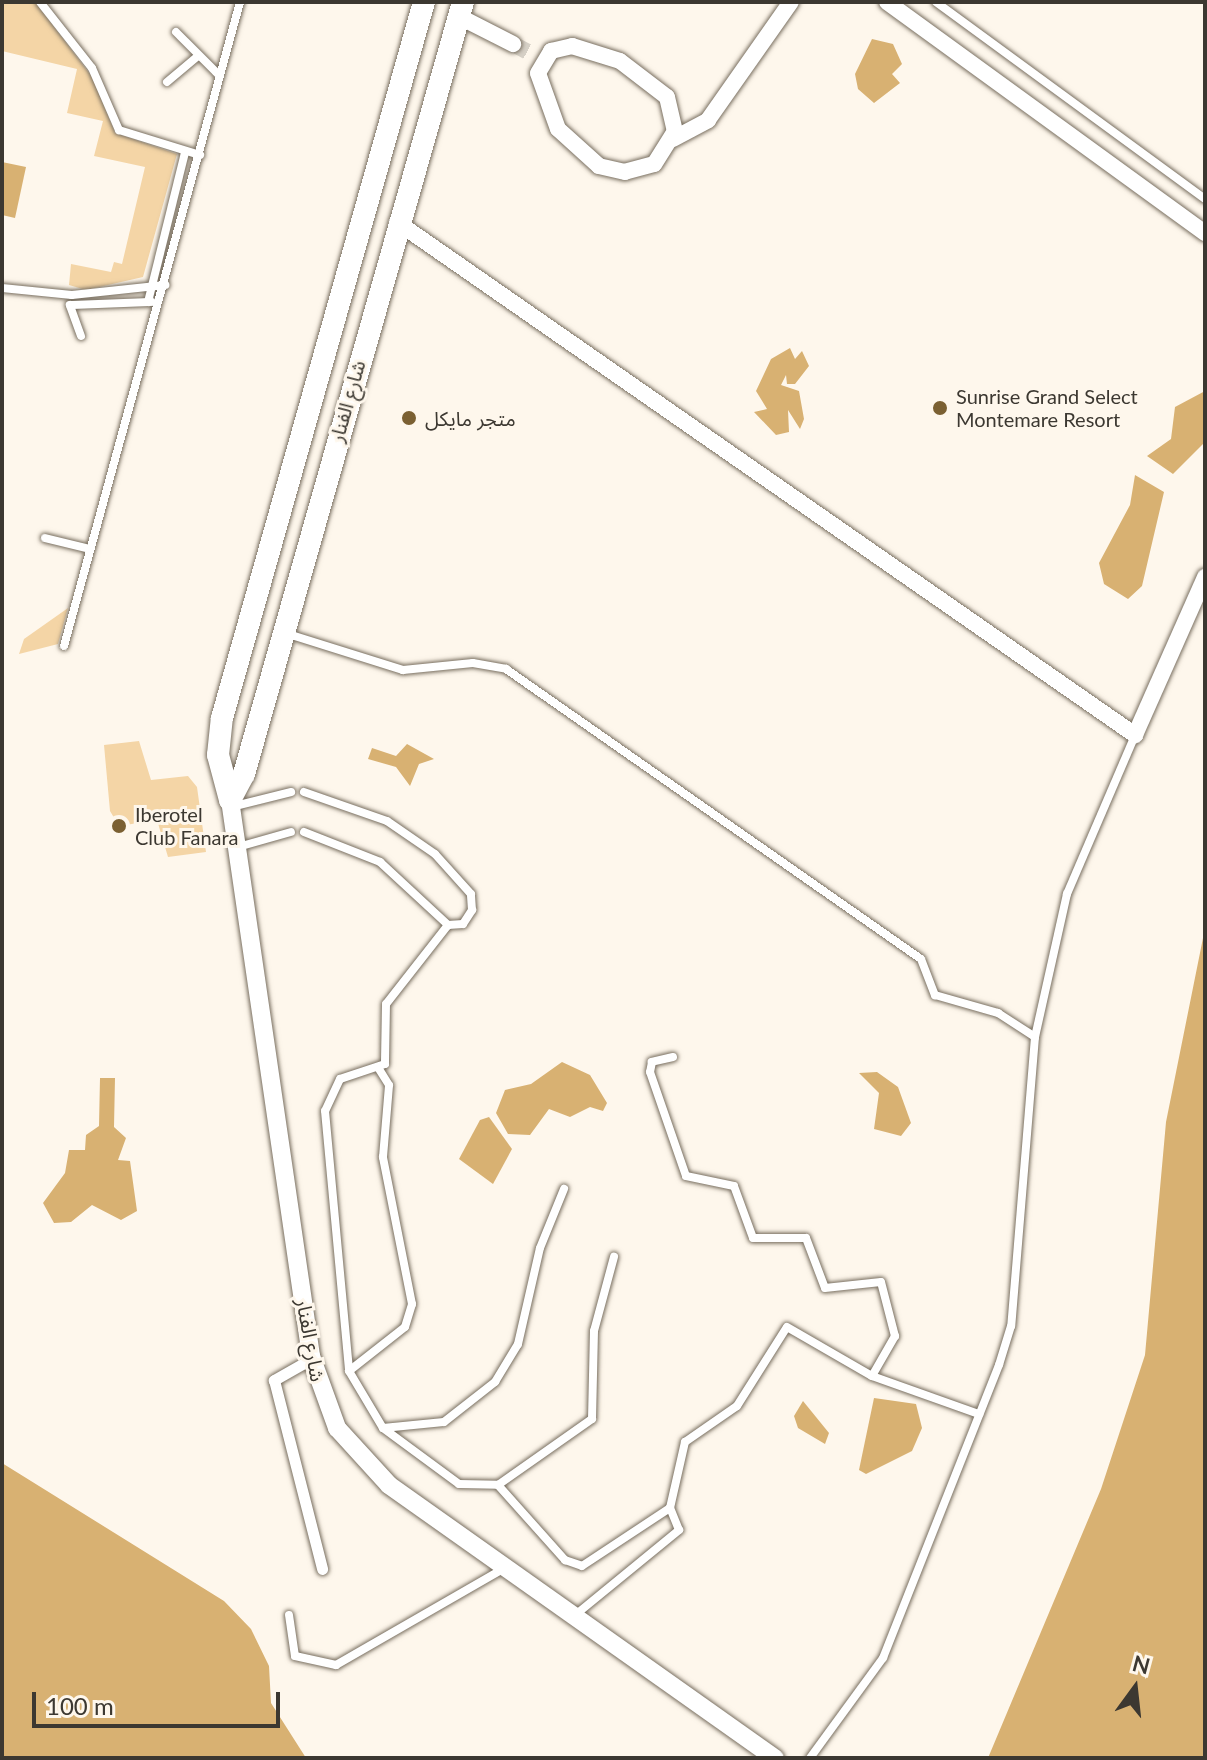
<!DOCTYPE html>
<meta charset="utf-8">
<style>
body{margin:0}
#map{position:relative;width:1207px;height:1760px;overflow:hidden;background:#fef7ec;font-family:Lato,"Noto Sans Arabic",sans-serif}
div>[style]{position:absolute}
.green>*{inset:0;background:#f4d5a6}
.water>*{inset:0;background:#d8b172}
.minor-tunnel>*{height:16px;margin-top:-8px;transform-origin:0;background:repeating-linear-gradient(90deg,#d7d1c7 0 16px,transparent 0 24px)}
.roads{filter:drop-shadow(0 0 2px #786e5f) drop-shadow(0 0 2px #786e5f)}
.service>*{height:8px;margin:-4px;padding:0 4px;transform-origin:4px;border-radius:4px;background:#fff}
.pedestrian>*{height:11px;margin:-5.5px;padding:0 5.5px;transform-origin:5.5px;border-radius:5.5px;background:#fff}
.minor>*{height:16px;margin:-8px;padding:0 8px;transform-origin:8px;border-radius:8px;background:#fff}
.tertiary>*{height:18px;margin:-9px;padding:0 9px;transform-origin:9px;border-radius:9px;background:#fff}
.secondary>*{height:22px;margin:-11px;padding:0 11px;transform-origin:11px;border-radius:11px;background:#fff}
.dots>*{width:22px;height:22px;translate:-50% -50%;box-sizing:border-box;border:4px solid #fef7ec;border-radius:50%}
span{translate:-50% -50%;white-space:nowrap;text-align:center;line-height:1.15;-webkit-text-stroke:6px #fef7ec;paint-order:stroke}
.poi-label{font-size:20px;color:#3c3831}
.left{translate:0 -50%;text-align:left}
.street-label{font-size:20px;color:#3c3831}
.frame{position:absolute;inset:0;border:4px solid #3c3831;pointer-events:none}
.north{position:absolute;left:1095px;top:1648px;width:80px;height:80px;-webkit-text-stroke:6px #fef7ec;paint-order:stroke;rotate:15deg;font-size:22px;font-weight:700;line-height:32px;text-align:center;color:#3c3831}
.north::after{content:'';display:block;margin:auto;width:28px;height:36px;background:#3c3831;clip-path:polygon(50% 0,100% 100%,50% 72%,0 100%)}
.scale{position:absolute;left:32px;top:1692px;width:248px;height:36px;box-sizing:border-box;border:4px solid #3c3831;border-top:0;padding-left:10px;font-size:24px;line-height:28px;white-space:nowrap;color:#3c3831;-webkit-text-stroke:6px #fef7ec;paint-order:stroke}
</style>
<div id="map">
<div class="green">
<div style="clip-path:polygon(2px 2px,35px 2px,92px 77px,115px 133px,177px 154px,143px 277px,86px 290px,69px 285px,71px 264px,111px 272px,114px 262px,122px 264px,145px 167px,94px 156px,103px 121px,67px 113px,77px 69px,2px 51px)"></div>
<div style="clip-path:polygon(68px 608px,58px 644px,19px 654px,24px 639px)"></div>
<div style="clip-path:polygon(139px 741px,151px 780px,188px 776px,197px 787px,206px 852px,168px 857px,157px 820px,119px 826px,110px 811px,104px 745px)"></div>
</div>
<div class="water">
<div style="clip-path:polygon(872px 39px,893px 44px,902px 64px,892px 74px,900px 83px,874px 103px,858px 89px,855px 74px)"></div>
<div style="clip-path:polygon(2px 162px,26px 167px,15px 218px,2px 215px)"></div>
<div style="clip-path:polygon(790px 348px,795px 359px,802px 351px,809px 366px,795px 384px,787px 384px,786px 375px,781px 385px,799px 391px,804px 419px,800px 429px,788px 410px,789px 432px,776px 435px,754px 412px,767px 409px,756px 391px,771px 359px)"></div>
<div style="clip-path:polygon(1205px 391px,1205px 442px,1173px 474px,1147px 456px,1171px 439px,1175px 407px)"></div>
<div style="clip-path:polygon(1135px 475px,1164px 492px,1142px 586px,1128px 599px,1104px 584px,1099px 563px,1130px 505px)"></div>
<div style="clip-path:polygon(407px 744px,434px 759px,419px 764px,410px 786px,396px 767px,368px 759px,372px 748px,396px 756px)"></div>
<div style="clip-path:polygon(1205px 928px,1205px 1758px,988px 1758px,1101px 1489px,1145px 1355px,1166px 1122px)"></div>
<div style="clip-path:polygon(562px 1062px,590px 1075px,607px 1103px,603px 1111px,590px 1107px,570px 1117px,549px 1109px,530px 1135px,508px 1134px,496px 1113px,505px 1090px,531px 1084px)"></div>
<div style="clip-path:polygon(877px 1072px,898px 1087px,911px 1123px,901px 1136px,874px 1129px,879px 1093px,859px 1073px)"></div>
<div style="clip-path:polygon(100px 1078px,115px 1078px,114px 1127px,126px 1138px,118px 1160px,130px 1161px,137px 1211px,121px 1220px,92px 1205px,71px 1222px,54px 1223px,43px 1203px,65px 1173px,69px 1150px,85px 1150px,86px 1135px,99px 1126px)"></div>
<div style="clip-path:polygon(489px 1117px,512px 1149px,493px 1184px,459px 1159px,480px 1120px)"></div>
<div style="clip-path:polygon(874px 1398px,916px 1404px,922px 1428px,912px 1451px,866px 1474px,859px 1470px)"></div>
<div style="clip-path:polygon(803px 1401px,829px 1433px,825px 1444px,798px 1428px,794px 1416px)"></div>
<div style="clip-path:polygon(2px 1463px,224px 1601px,251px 1629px,269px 1666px,271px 1703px,306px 1758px,2px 1758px)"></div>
</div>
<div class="minor-tunnel">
<div style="left:513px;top:44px;width:21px;rotate:28deg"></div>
</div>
<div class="roads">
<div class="service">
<div style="left:40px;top:2px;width:84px;rotate:51.8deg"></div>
<div style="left:92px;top:68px;width:68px;rotate:66.5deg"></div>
<div style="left:119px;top:130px;width:85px;rotate:17.2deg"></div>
<div style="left:936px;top:2px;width:333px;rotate:36.2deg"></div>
<div style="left:176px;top:32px;width:62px;rotate:45deg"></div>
<div style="left:167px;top:82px;width:40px;rotate:-40deg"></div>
<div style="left:2px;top:288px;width:70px;rotate:5.7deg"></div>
<div style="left:72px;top:295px;width:94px;rotate:-6.1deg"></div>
<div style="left:148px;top:302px;width:154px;rotate:-76.1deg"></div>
<div style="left:81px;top:336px;width:33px;rotate:-110deg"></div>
<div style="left:70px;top:305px;width:82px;rotate:-2.1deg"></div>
<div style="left:45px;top:538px;width:46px;rotate:13.7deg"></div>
<div style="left:285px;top:633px;width:124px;rotate:17.4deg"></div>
<div style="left:403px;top:670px;width:70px;rotate:-5.7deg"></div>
<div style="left:473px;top:663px;width:34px;rotate:10deg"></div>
<div style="left:506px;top:669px;width:506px;rotate:34.95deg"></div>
<div style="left:921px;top:959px;width:39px;rotate:69deg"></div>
<div style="left:935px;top:995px;width:66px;rotate:15.9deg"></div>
<div style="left:998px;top:1013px;width:44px;rotate:33deg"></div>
<div style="left:1035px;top:1037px;width:290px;rotate:94.7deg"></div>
<div style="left:1011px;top:1326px;width:41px;rotate:107.1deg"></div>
<div style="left:999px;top:1365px;width:315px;rotate:111.6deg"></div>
<div style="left:883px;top:1658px;width:124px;rotate:126.1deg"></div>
<div style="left:64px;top:646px;width:668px;rotate:-74.71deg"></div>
<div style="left:231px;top:807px;width:62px;rotate:-14deg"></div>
<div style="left:304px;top:832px;width:82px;rotate:21.5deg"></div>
<div style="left:380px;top:862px;width:93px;rotate:42.8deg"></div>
<div style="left:448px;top:925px;width:15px;rotate:-4deg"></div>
<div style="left:463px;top:924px;width:17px;rotate:-57deg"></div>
<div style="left:472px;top:910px;width:16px;rotate:-94deg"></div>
<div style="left:471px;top:894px;width:54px;rotate:-132deg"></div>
<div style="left:435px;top:854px;width:58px;rotate:-145.5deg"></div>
<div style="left:387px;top:821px;width:88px;rotate:-160.7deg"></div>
<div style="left:238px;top:847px;width:55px;rotate:-15.8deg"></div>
<div style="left:448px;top:925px;width:100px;rotate:128.1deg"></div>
<div style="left:386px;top:1004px;width:60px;rotate:91deg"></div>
<div style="left:385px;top:1064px;width:47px;rotate:161.6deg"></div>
<div style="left:340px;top:1079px;width:35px;rotate:115deg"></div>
<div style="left:325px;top:1111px;width:261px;rotate:84.7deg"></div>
<div style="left:349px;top:1371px;width:66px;rotate:59.2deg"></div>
<div style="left:383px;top:1428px;width:61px;rotate:-5.6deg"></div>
<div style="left:444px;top:1422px;width:65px;rotate:-38.1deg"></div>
<div style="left:495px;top:1382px;width:44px;rotate:-58.8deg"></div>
<div style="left:518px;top:1344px;width:98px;rotate:-77.1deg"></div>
<div style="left:540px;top:1248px;width:64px;rotate:-67.9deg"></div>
<div style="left:1035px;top:1037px;width:147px;rotate:-77.4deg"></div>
<div style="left:1067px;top:894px;width:173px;rotate:-66.8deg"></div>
<div style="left:673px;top:1057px;width:22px;rotate:167deg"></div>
<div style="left:652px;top:1062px;width:10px;rotate:101deg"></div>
<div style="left:650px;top:1072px;width:110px;rotate:70.9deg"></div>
<div style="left:686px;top:1176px;width:49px;rotate:11.8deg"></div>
<div style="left:734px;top:1186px;width:55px;rotate:69.9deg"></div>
<div style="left:753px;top:1238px;width:53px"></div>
<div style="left:806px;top:1238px;width:53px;rotate:69.2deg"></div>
<div style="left:825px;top:1288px;width:56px;rotate:-6.1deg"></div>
<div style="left:881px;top:1282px;width:56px;rotate:75.5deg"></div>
<div style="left:895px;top:1336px;width:46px;rotate:119.9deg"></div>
<div style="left:349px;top:1371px;width:71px;rotate:-38.2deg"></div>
<div style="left:405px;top:1327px;width:24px;rotate:-73deg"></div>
<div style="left:412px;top:1304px;width:150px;rotate:-101.2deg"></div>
<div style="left:383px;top:1157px;width:72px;rotate:-85.2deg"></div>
<div style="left:389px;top:1085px;width:19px;rotate:-122deg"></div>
<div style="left:383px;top:1428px;width:94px;rotate:36.4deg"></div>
<div style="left:459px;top:1484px;width:39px;rotate:1deg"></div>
<div style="left:498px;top:1485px;width:101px;rotate:48.2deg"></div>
<div style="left:565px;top:1560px;width:18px;rotate:19deg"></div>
<div style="left:582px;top:1566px;width:105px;rotate:-33.4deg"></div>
<div style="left:670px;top:1508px;width:68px;rotate:-77.2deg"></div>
<div style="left:685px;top:1442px;width:63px;rotate:-34.7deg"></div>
<div style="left:737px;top:1406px;width:93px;rotate:-57.7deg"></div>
<div style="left:787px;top:1327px;width:98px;rotate:30deg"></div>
<div style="left:872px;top:1376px;width:114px;rotate:19.6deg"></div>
<div style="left:498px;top:1485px;width:115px;rotate:-35.1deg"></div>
<div style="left:592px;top:1419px;width:88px;rotate:-88.7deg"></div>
<div style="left:594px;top:1331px;width:77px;rotate:-74.9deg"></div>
<div style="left:289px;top:1615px;width:41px;rotate:81.7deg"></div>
<div style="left:295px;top:1656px;width:42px;rotate:12.4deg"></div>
<div style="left:336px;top:1665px;width:195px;rotate:-29.9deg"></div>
<div style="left:574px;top:1616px;width:136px;rotate:-39.3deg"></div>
<div style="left:679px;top:1530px;width:24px;rotate:-112deg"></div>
</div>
<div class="pedestrian">
<div style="left:311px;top:1359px;width:43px;rotate:150.4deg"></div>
<div style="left:274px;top:1380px;width:195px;rotate:75.7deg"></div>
</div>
<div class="minor">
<div style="left:887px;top:2px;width:393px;rotate:36deg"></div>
<div style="left:458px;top:16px;width:62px;rotate:27deg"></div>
<div style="left:572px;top:46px;width:50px;rotate:17.4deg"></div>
<div style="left:620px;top:61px;width:59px;rotate:37.5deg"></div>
<div style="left:667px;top:97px;width:35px;rotate:77deg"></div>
<div style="left:675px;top:131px;width:39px;rotate:122deg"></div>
<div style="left:654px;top:164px;width:30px;rotate:165deg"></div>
<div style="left:625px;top:172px;width:27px;rotate:-167deg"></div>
<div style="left:599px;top:166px;width:55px;rotate:-137.9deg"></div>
<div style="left:558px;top:129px;width:59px;rotate:-109.7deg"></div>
<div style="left:538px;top:73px;width:26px;rotate:-59deg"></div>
<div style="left:551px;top:51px;width:22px;rotate:-13deg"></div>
<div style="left:673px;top:139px;width:40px;rotate:-28deg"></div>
<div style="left:708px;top:120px;width:144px;rotate:-54.9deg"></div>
<div style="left:397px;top:222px;width:899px;rotate:34.8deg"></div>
<div style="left:1135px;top:735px;width:173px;rotate:-66.1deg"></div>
</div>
<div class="tertiary">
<div style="left:230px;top:800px;width:562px;rotate:81.71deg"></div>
<div style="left:311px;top:1356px;width:77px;rotate:70.1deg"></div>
<div style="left:337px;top:1428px;width:77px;rotate:47.6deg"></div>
<div style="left:389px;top:1485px;width:473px;rotate:35.3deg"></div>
</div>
<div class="secondary">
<div style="left:230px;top:800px;width:30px;rotate:-62deg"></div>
<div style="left:244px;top:774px;width:802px;rotate:-74.16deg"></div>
<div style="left:230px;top:800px;width:47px;rotate:-104.9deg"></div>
<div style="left:218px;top:755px;width:37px;rotate:-84deg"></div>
<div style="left:222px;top:718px;width:744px;rotate:-74.25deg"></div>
</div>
</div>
<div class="dots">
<div style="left:940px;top:408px;background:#7b6032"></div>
<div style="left:409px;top:418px;background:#7b6032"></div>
<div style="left:119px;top:826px;background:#7b6032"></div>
</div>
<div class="poi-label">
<span class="left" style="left:956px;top:408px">Sunrise Grand Select<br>Montemare Resort</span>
<span class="left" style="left:425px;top:418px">متجر مايكل</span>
<span class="left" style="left:135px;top:826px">Iberotel<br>Club Fanara</span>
</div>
<div class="street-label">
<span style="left:347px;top:401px;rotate:-74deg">شارع الفنار</span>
<span style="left:311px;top:1340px;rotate:80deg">شارع الفنار</span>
</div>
<div class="frame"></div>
<div class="north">N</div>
<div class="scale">100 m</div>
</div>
